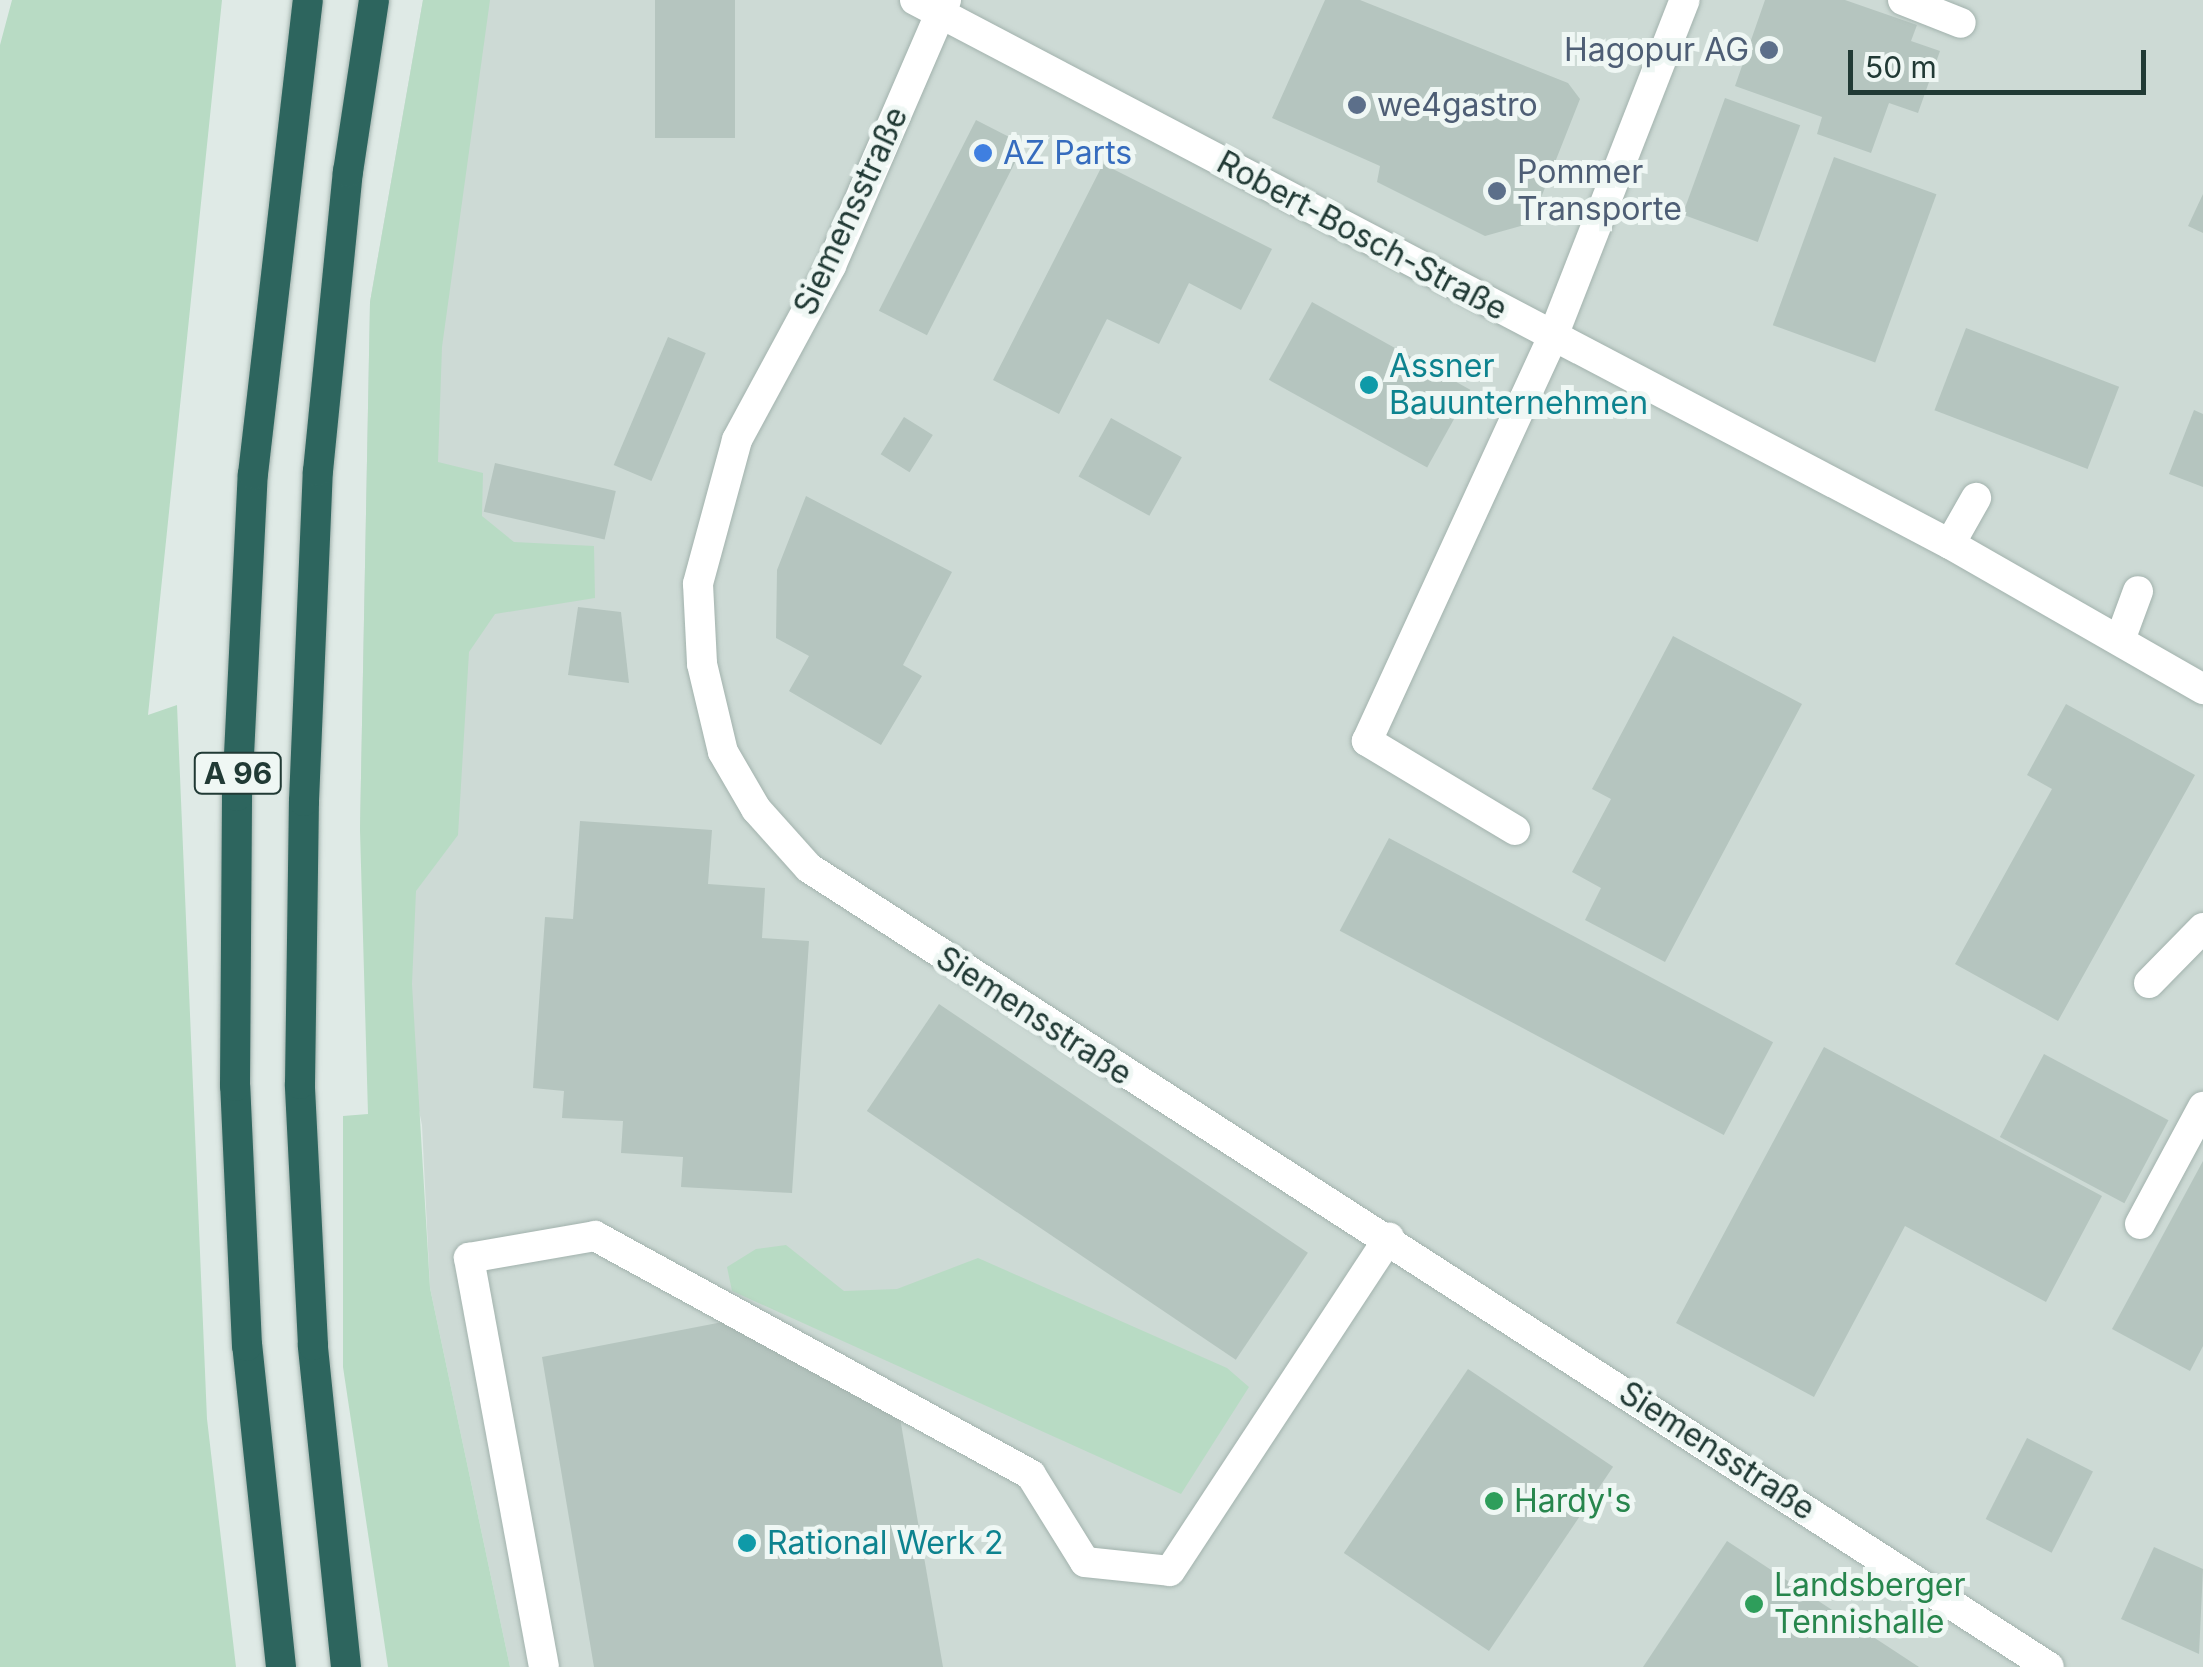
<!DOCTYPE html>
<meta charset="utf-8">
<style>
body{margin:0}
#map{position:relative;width:2203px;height:1667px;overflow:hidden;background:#dfeae6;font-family:Inter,sans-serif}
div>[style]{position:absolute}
.built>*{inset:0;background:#cddad5}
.green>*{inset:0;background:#b8dbc4}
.building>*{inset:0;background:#b5c5bf;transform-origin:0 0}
.roads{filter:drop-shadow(0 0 2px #a2b2ad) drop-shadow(0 0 2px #a2b2ad)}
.minor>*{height:30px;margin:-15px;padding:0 15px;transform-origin:15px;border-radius:15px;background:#fff}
.highway>*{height:30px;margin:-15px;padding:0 15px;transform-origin:15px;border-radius:15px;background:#2d655e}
.dots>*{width:28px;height:28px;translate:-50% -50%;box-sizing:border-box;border:5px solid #eff7f4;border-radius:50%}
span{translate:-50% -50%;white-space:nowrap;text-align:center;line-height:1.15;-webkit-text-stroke:10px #eff7f4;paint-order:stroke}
.shield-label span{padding:2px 8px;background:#eff7f4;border:2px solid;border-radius:8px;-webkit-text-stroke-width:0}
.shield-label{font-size:30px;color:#213a35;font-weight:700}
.service-label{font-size:32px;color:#4e5e75}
.right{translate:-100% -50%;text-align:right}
.left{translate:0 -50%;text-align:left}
.shop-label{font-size:32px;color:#366cbe}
.street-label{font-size:32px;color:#213a35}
.culture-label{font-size:32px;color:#0d838f}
.leisure-label{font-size:32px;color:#27864d}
.scale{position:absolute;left:1848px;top:50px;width:298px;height:45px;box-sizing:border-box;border:5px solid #213a35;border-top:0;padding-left:12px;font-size:30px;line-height:35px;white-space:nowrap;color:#213a35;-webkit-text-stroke:8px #eff7f4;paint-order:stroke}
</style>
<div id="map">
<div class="built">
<div style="clip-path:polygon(423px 0,2203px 0,2203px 1667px,510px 1667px,430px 1288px,422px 1125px,360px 830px,370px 302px)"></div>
</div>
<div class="green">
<div style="clip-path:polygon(12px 0,222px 0,148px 715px,177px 705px,207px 1419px,236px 1667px,0 1667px,0 45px)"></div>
<div style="clip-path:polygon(423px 0,490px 0,442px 347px,438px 462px,483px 473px,482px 516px,514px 542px,594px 546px,595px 598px,495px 614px,469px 652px,458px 835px,416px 891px,412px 984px,430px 1288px,510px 1667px,388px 1667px,343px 1367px,343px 1116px,368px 1114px,360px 830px,370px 302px)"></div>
<div style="clip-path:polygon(786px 1245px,844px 1291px,897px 1289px,978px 1258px,1227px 1368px,1249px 1387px,1181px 1494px,732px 1291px,727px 1267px,756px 1249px)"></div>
</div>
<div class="building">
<div style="left:655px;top:0;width:80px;height:138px"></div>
<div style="clip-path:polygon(1325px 0,1360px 0,1568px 83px,1580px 99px,1531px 223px,1485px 236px,1377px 182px,1380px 166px,1272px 118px)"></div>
<div style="clip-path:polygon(1765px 0,1845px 0,1917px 25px,1911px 41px,1940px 51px,1918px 113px,1889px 103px,1871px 153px,1817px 134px,1822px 117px,1735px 86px)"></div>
<div style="left:1725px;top:98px;width:80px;height:124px;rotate:20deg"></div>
<div style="left:976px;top:120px;width:54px;height:214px;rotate:27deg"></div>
<div style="left:1834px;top:157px;width:109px;height:179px;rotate:20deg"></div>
<div style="clip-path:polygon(1103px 164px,1272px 249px,1241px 310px,1189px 283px,1159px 344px,1107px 319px,1059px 414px,993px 380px)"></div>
<div style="clip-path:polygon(2203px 194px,2203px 233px,2188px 226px)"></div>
<div style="left:1312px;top:302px;width:181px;height:89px;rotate:29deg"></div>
<div style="left:1966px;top:328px;width:164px;height:88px;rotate:21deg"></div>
<div style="left:668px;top:337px;width:41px;height:139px;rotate:23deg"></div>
<div style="clip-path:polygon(2194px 410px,2203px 414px,2203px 487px,2169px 474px)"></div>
<div style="left:904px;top:417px;width:34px;height:44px;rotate:32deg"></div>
<div style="left:1111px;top:418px;width:81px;height:67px;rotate:29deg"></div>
<div style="left:495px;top:463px;width:124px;height:50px;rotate:13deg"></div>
<div style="clip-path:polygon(806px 496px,952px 572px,903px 665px,922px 676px,881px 745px,789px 691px,809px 656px,776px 638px,777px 570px)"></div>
<div style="clip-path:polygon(578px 607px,621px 612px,629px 683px,568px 675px)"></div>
<div style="clip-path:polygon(1673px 636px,1802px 704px,1665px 962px,1585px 920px,1601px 888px,1572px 872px,1611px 799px,1592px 789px)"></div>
<div style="clip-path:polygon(2066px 704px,2195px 775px,2058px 1021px,1955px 964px,2052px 789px,2027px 775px)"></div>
<div style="clip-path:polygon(580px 821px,712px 830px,708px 884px,765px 888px,762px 938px,809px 941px,792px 1193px,681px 1187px,683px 1157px,621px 1153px,623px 1121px,562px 1118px,564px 1091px,533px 1088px,545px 917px,573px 919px)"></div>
<div style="left:1389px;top:838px;width:435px;height:105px;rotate:28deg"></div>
<div style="left:939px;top:1004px;width:445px;height:129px;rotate:34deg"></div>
<div style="clip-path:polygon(1824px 1047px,2102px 1196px,2046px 1302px,1905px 1226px,1814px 1397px,1676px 1323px)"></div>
<div style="left:2044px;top:1054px;width:141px;height:94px;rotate:28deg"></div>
<div style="clip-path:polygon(2203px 1161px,2203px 1346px,2190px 1371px,2112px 1329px)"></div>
<div style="clip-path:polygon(733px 1320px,900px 1418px,943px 1667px,594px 1667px,542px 1357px)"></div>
<div style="left:1468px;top:1369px;width:175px;height:222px;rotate:34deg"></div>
<div style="left:2027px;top:1438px;width:74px;height:91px;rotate:27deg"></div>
<div style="clip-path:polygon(1727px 1541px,1919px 1667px,1643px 1667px)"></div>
<div style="clip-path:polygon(2154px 1547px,2203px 1569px,2199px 1654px,2121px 1619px)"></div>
</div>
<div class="roads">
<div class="minor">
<div style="left:915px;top:0;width:1169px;rotate:27.73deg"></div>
<div style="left:1950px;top:544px;width:292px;rotate:29.8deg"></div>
<div style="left:946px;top:0;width:290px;rotate:113.4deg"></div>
<div style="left:831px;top:266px;width:198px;rotate:118.4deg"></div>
<div style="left:737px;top:440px;width:149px;rotate:105.2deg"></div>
<div style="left:698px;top:584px;width:80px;rotate:87.1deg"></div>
<div style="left:702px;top:664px;width:90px;rotate:76.6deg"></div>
<div style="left:723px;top:752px;width:66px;rotate:59.9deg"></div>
<div style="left:756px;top:809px;width:79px;rotate:48.1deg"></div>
<div style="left:809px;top:868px;width:1475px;rotate:32.8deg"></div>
<div style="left:1903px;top:0;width:62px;rotate:21.6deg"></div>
<div style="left:1950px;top:544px;width:53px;rotate:-60.5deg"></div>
<div style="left:2120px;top:640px;width:52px;rotate:-69.8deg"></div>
<div style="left:1515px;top:830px;width:173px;rotate:-149deg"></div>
<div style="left:1367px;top:741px;width:446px;rotate:-65.3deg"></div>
<div style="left:1553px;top:336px;width:361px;rotate:-68.6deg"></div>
<div style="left:2149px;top:983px;width:77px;rotate:-45.5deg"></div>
<div style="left:2140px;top:1224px;width:133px;rotate:-61.7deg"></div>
<div style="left:544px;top:1667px;width:416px;rotate:-100.4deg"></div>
<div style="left:469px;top:1258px;width:128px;rotate:-9.9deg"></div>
<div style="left:595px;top:1236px;width:497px;rotate:28.7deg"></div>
<div style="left:1031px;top:1475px;width:102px;rotate:58.2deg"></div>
<div style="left:1085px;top:1562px;width:85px;rotate:6deg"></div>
<div style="left:1170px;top:1571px;width:399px;rotate:-56.7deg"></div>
</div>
<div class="highway">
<div style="left:281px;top:1667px;width:323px;rotate:-96deg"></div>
<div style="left:247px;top:1346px;width:260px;rotate:-92.6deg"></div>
<div style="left:235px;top:1086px;width:290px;rotate:-89.6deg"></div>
<div style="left:237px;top:796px;width:322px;rotate:-87.2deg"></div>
<div style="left:253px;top:474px;width:477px;rotate:-83.4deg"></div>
<div style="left:346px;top:1667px;width:324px;rotate:-95.9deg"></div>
<div style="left:313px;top:1345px;width:261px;rotate:-92.9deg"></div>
<div style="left:300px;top:1084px;width:283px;rotate:-89.2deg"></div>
<div style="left:304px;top:801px;width:330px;rotate:-87.6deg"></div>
<div style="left:318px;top:471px;width:301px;rotate:-84.3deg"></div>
<div style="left:348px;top:172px;width:174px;rotate:-81.4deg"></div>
</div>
</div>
<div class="dots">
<div style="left:1769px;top:50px;background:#5c6f8a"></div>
<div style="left:1357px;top:105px;background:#5c6f8a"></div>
<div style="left:983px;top:153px;background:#3f7fe0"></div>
<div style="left:1497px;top:191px;background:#5c6f8a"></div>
<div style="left:1369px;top:385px;background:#0f9aa8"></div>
<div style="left:1494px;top:1501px;background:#2e9e5b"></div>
<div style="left:747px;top:1543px;background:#0f9aa8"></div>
<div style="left:1754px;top:1604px;background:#2e9e5b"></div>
</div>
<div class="shield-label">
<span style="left:238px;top:773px">A 96</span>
</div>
<div class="service-label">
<span class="right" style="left:1749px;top:50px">Hagopur AG</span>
<span class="left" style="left:1377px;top:105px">we4gastro</span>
<span class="left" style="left:1517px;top:191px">Pommer<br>Transporte</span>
</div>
<div class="shop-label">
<span class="left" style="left:1003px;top:153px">AZ Parts</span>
</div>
<div class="street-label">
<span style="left:851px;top:211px;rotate:-65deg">Siemensstraße</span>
<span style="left:1362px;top:236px;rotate:28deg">Robert-Bosch-Straße</span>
<span style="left:1034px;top:1016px;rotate:33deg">Siemensstraße</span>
<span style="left:1717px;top:1451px;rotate:33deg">Siemensstraße</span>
</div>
<div class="culture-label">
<span class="left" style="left:1389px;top:385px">Assner<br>Bauunternehmen</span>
<span class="left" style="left:767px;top:1543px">Rational Werk 2</span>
</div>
<div class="leisure-label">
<span class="left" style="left:1514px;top:1501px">Hardy's</span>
<span class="left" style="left:1774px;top:1604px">Landsberger<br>Tennishalle</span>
</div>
<div class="scale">50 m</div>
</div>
